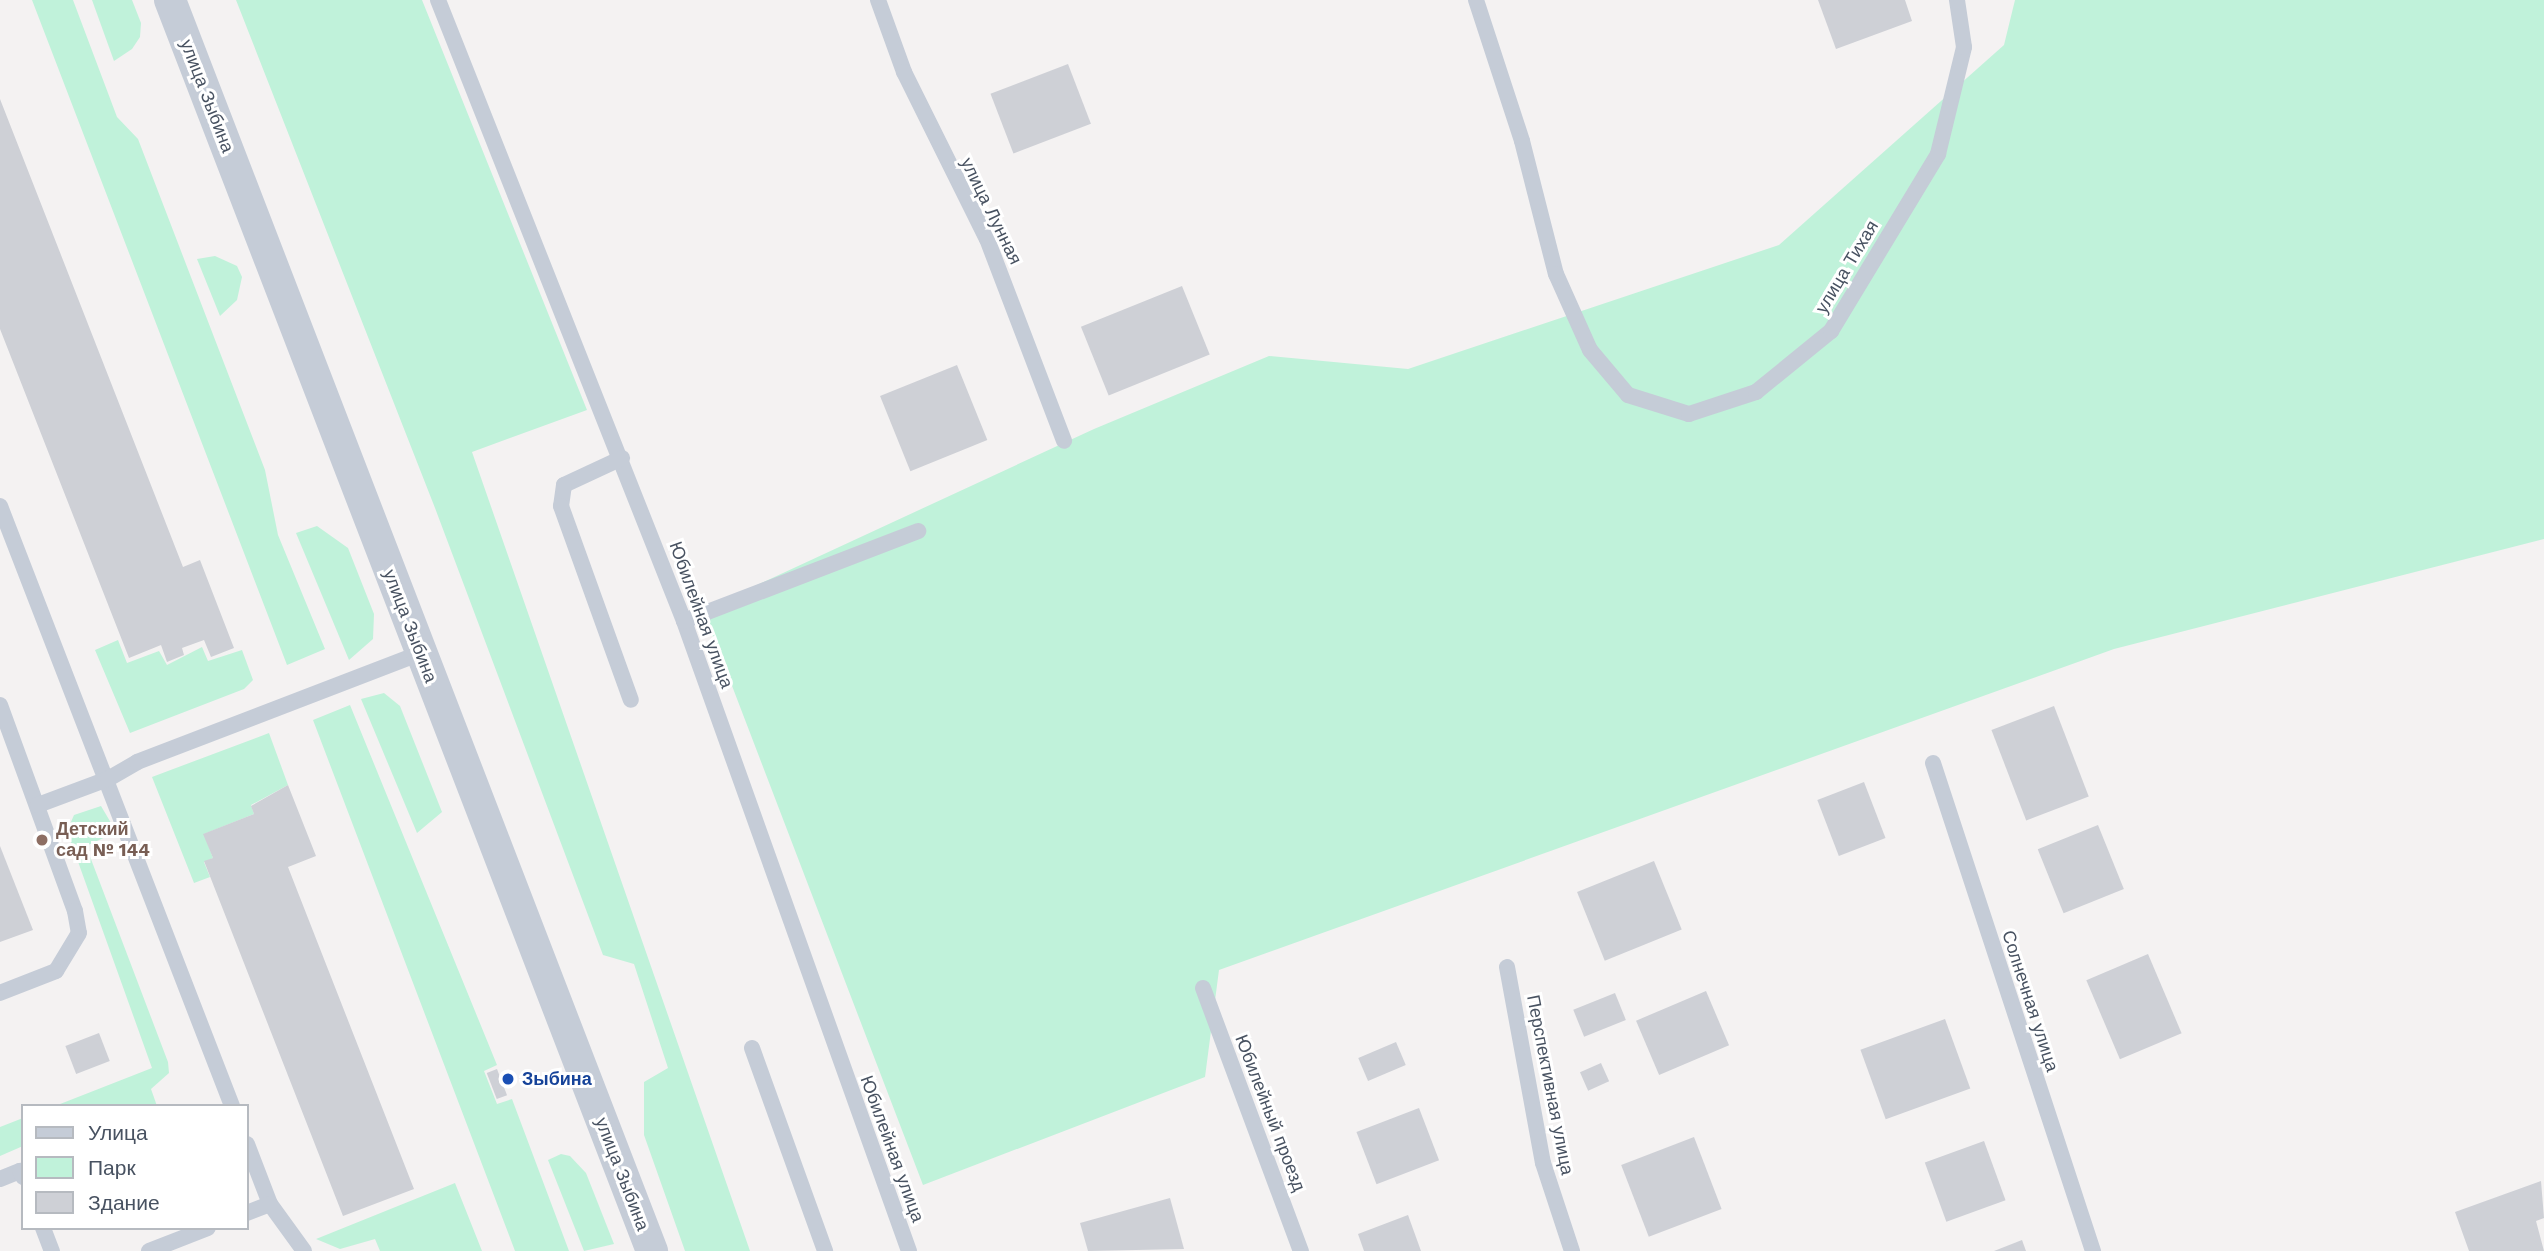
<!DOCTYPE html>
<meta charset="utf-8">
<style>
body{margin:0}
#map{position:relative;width:2544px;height:1251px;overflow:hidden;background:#f4f2f2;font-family:"Work Sans",sans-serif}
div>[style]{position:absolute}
.green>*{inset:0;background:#c0f2da}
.building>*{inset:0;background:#ced0d6;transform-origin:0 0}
.lane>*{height:16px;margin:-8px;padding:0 8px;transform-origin:8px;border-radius:8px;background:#c5ccd7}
.street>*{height:32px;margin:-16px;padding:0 16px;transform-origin:16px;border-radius:16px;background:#c5ccd7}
.dots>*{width:19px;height:19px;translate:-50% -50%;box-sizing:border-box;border:4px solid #fff;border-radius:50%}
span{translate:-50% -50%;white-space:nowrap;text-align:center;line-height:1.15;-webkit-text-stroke:6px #fff;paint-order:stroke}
.street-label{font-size:18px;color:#485261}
.education-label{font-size:18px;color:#785e54;font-weight:700}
.left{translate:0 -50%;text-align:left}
.transit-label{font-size:18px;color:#164399;font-weight:700}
.legend{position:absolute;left:21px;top:1104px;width:228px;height:126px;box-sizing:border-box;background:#fff;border:2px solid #b6bac0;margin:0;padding:9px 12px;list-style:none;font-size:21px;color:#485261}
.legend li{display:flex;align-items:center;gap:14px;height:35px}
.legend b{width:35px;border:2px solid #b6bac0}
</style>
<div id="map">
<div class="green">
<div style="clip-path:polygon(32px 0,73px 0,117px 117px,138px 139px,265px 470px,278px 535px,325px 649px,287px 665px)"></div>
<div style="clip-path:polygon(92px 0,132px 0,141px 23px,140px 37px,132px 49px,114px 61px)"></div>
<div style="clip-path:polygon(236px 0,422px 0,587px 410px,472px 452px,750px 1251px,685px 1251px,644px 1135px,644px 1082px,668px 1068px,634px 964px,603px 955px,435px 508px)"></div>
<div style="clip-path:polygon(2015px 0,2544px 0,2544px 539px,2114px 649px,1219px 970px,1205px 1077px,923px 1185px,703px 610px,1094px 429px,1269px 356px,1408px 369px,1779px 245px,2004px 45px)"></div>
<div style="clip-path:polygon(215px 256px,237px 266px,242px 277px,237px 300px,220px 316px,197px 259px)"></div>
<div style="clip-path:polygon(317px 526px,348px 548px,374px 614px,373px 639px,349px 660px,296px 533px)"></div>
<div style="clip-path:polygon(118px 640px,127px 663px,159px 651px,167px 665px,202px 647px,208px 661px,242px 650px,253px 680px,244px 689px,130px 733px,95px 650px)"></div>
<div style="clip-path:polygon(384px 693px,400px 706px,442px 812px,417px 833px,361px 699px)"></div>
<div style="clip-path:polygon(350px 705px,497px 1065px,484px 1071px,497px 1104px,512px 1099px,569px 1251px,515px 1251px,313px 720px)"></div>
<div style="clip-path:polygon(269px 733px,288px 785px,251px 805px,254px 814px,204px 834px,213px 858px,204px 862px,210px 877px,194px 883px,152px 777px)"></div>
<div style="clip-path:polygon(101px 806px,114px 828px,110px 835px,86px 846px,168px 1062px,169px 1073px,151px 1089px,157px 1106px,55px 1106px,152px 1068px,67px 831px,74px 815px)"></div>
<div style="clip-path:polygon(23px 1118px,23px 1146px,0 1156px,0 1127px)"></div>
<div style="clip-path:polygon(561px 1154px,570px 1156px,586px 1173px,614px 1244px,584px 1251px,548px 1160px)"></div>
<div style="clip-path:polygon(455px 1183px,482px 1251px,380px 1251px,375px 1239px,340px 1249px,316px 1239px)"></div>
</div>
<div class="building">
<div style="clip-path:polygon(1818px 0,1905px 0,1912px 21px,1836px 49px)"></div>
<div style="left:1068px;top:64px;width:64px;height:83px;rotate:69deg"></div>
<div style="clip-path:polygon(0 99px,183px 567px,200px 560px,234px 648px,211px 657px,204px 640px,182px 648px,184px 655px,167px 662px,161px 645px,129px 658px,0 329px)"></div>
<div style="left:1182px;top:286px;width:74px;height:109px;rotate:68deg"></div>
<div style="left:957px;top:365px;width:81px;height:83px;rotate:68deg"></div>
<div style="left:2054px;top:706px;width:97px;height:67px;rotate:69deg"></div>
<div style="left:1864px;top:782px;width:60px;height:50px;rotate:69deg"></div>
<div style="clip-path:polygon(288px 785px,316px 856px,288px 867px,414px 1189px,343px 1216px,204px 861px,213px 858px,203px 834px,254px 814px,251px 806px)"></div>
<div style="left:2098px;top:825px;width:69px;height:65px;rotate:68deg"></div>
<div style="clip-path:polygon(0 846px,33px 930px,0 942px)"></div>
<div style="left:1654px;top:861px;width:74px;height:83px;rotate:68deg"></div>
<div style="left:2148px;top:954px;width:86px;height:67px;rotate:67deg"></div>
<div style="left:1706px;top:991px;width:59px;height:76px;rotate:67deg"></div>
<div style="left:1615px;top:993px;width:29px;height:45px;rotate:68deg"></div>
<div style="left:1945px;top:1019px;width:74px;height:90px;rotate:70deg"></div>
<div style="left:99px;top:1033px;width:30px;height:36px;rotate:69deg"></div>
<div style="left:1396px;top:1042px;width:25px;height:41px;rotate:67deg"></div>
<div style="left:1601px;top:1063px;width:20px;height:23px;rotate:66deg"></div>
<div style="left:497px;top:1069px;width:28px;height:11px;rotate:69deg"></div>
<div style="left:1419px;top:1108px;width:56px;height:67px;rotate:69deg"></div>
<div style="left:1694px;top:1137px;width:77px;height:78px;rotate:69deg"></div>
<div style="left:1984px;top:1141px;width:63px;height:63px;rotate:70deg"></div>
<div style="clip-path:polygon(2541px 1181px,2544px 1218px,2536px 1221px,2544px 1251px,2469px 1251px,2455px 1212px)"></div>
<div style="clip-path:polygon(1170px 1198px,1184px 1249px,1088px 1251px,1080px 1223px)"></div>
<div style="clip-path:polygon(1408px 1215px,1421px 1251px,1364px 1251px,1358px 1234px)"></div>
<div style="clip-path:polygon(2022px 1240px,2026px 1251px,1994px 1251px)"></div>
</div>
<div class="lane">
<div style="left:438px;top:0;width:668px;rotate:68.39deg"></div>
<div style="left:684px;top:621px;width:669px;rotate:70.35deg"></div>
<div style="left:878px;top:0;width:77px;rotate:70.1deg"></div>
<div style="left:904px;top:72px;width:186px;rotate:63.6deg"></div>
<div style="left:987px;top:239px;width:216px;rotate:69.1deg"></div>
<div style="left:1476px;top:0;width:148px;rotate:71.9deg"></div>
<div style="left:1522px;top:141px;width:137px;rotate:75.7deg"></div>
<div style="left:1556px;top:274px;width:83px;rotate:65.9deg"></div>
<div style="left:1590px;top:350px;width:59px;rotate:49.8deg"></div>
<div style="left:1628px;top:395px;width:64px;rotate:17.3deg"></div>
<div style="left:1689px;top:414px;width:71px;rotate:-18.2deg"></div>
<div style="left:1756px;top:392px;width:97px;rotate:-39.1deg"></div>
<div style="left:1831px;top:331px;width:207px;rotate:-58.8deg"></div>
<div style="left:1938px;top:154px;width:110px;rotate:-76.3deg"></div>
<div style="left:1964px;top:47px;width:48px;rotate:-98.5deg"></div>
<div style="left:622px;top:458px;width:64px;rotate:155deg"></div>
<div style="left:564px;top:485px;width:21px;rotate:98deg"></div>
<div style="left:561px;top:506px;width:206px;rotate:70.2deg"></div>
<div style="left:0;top:506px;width:643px;rotate:68.86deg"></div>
<div style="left:684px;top:621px;width:251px;rotate:-21deg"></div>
<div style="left:0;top:705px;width:219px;rotate:70deg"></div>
<div style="left:75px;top:911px;width:22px;rotate:80deg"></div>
<div style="left:79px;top:933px;width:44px;rotate:121.2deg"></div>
<div style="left:56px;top:971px;width:60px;rotate:158.6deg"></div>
<div style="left:1933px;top:763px;width:514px;rotate:71.85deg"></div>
<div style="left:38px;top:805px;width:75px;rotate:-20.4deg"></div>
<div style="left:108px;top:779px;width:34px;rotate:-30deg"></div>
<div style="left:137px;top:762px;width:304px;rotate:-21deg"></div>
<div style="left:1507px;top:967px;width:199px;rotate:79.6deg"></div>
<div style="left:1543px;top:1163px;width:93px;rotate:71.8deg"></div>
<div style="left:1203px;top:988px;width:281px;rotate:69.6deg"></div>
<div style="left:752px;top:1048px;width:216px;rotate:70.2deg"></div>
<div style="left:247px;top:1144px;width:64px;rotate:69deg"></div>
<div style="left:270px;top:1204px;width:25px;rotate:159deg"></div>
<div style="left:0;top:1179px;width:22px;rotate:-22deg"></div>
<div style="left:20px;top:1171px;width:7px;rotate:63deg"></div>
<div style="left:270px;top:1204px;width:58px;rotate:54.1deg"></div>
<div style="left:43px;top:1228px;width:25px;rotate:69deg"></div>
<div style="left:149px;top:1251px;width:63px;rotate:-21.3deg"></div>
</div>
<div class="street">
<div style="left:170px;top:0;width:1341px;rotate:68.93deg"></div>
</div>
<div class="dots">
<div style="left:42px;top:840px;background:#8d6e63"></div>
<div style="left:508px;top:1079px;background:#1a4fb4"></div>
</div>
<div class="street-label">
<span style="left:207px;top:96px;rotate:69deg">улица Зыбина</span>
<span style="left:991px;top:211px;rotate:64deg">улица Лунная</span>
<span style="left:1847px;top:267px;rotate:-59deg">улица Тихая</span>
<span style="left:701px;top:615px;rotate:70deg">Юбилейная улица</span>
<span style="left:410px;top:626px;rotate:69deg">улица Зыбина</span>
<span style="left:2030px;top:1001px;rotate:72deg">Солнечная улица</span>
<span style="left:1550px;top:1085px;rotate:79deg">Перспективная улица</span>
<span style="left:1270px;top:1113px;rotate:69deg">Юбилейный проезд</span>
<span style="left:892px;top:1149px;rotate:70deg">Юбилейная улица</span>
<span style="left:622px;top:1174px;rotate:69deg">улица Зыбина</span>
</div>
<div class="education-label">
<span class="left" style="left:56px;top:840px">Детский<br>сад № 144</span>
</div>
<div class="transit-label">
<span class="left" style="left:522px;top:1079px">Зыбина</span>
</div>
<ul class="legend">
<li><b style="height:9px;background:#c5ccd7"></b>Улица</li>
<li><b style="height:19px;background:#c0f2da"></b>Парк</li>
<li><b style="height:19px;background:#ced0d6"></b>Здание</li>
</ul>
</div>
